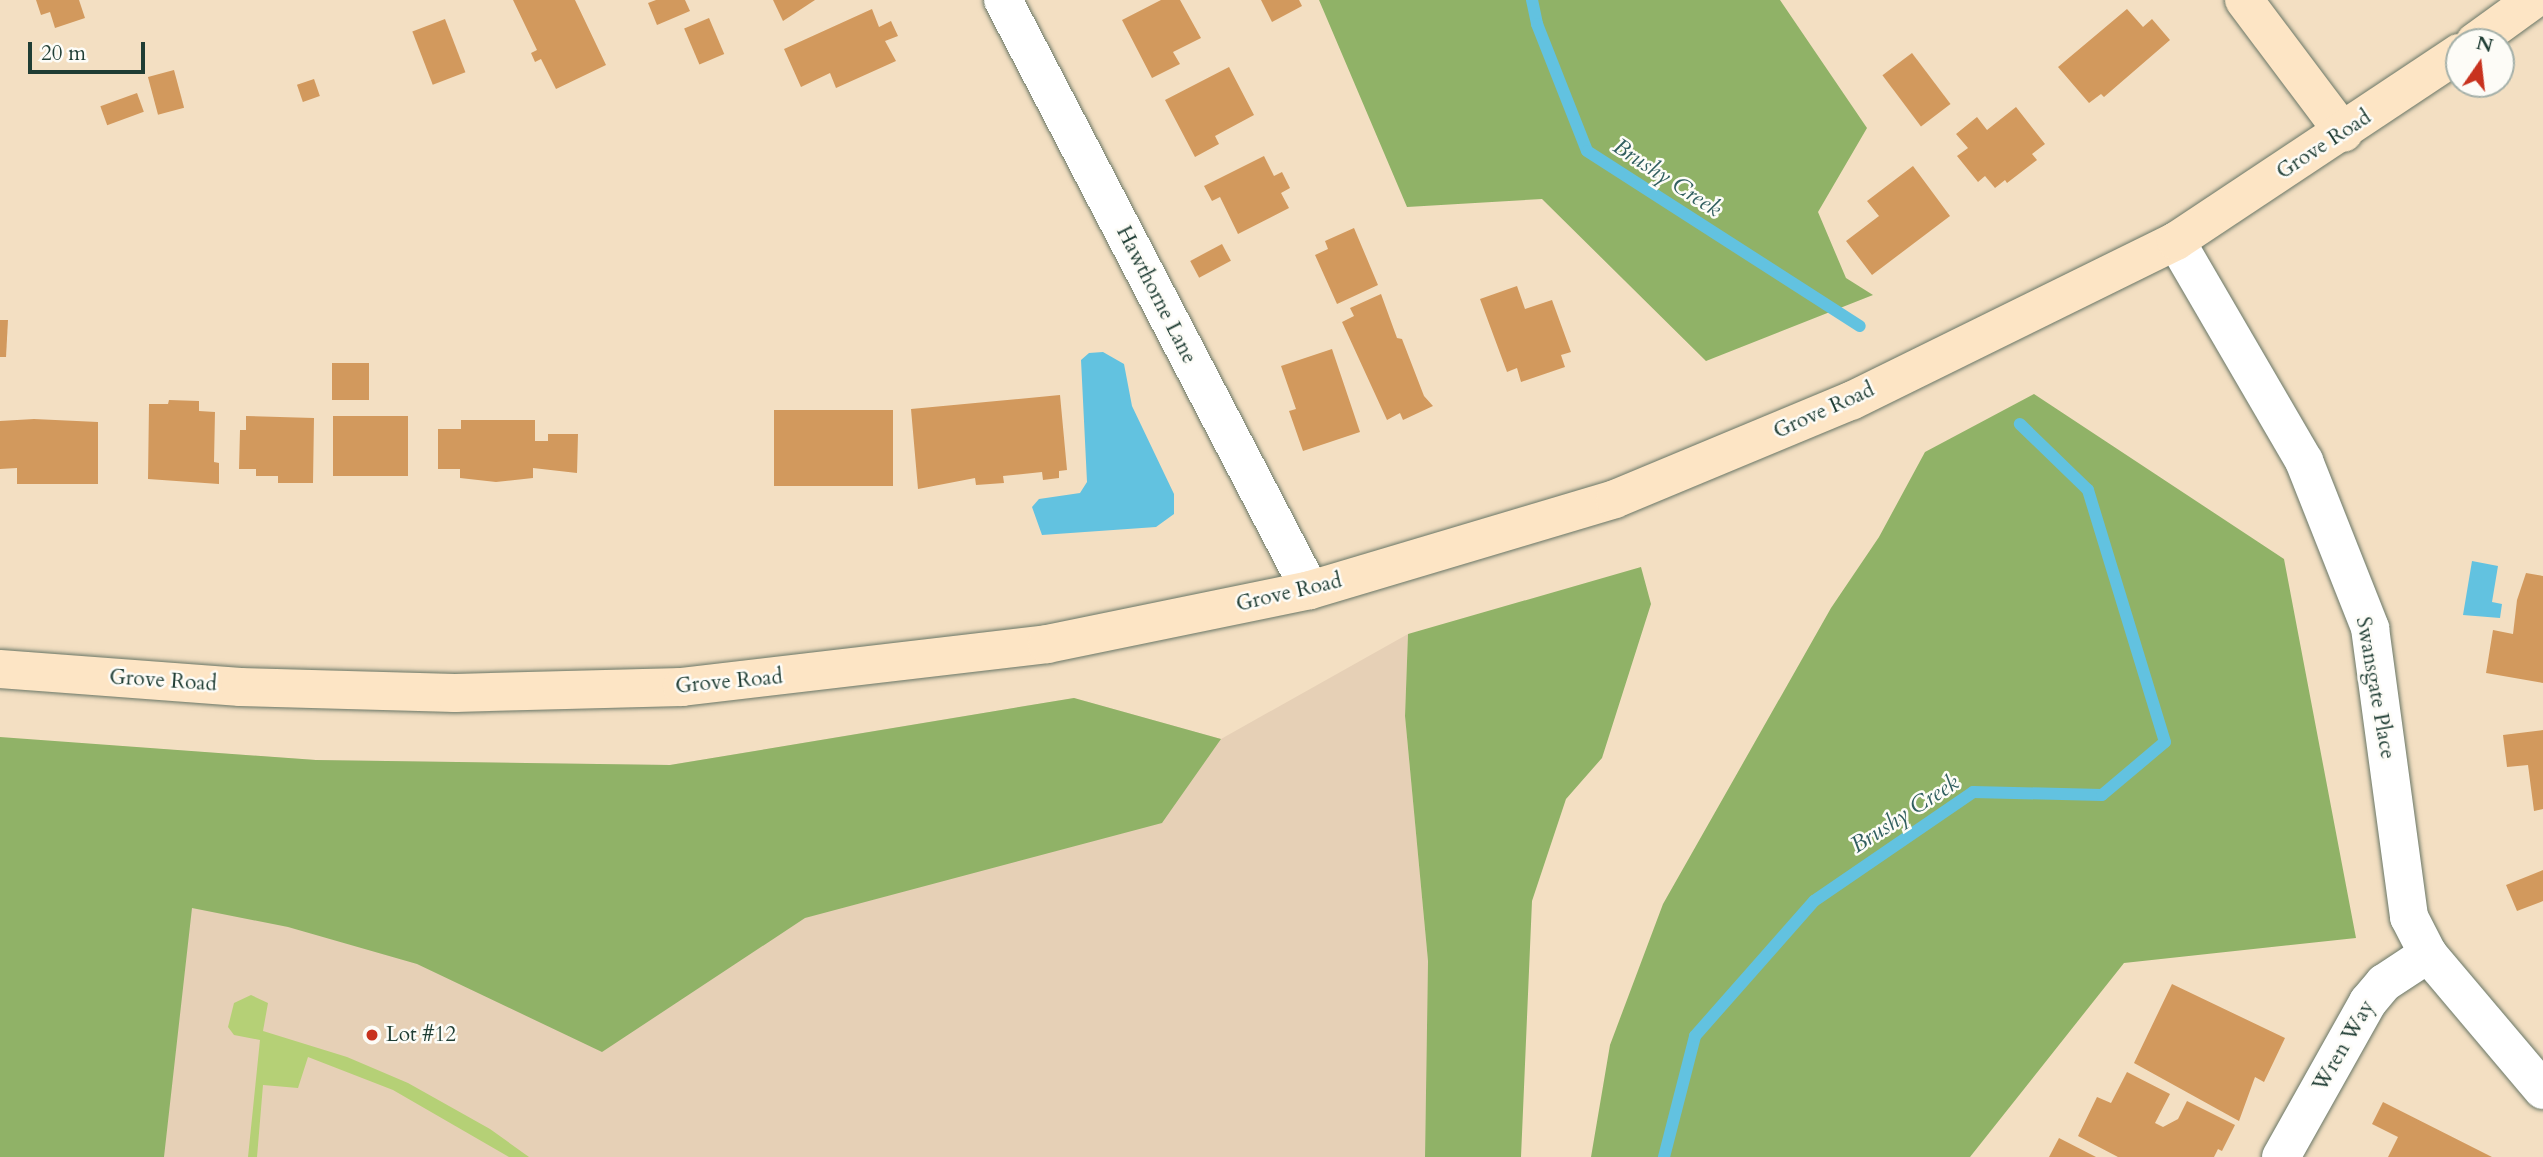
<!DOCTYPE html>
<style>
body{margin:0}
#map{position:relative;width:2543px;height:1157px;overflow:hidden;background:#f3dfc2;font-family:Cardo,serif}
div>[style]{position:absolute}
.built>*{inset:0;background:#e6d0b6}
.green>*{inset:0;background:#b5d076}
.forest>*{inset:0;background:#90b267}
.water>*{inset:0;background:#62c2e0}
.stream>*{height:12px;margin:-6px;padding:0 6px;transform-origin:6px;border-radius:6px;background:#62c2e0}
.building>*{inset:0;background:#d2995d;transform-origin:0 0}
.roads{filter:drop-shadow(0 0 2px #697666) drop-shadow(0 0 2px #697666)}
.street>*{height:38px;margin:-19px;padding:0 19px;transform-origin:19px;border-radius:19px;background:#fff}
.secondary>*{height:38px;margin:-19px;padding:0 19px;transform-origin:19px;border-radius:19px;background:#fde5c5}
.dots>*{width:19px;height:19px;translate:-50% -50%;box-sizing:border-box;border:4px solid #fdfcf7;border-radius:50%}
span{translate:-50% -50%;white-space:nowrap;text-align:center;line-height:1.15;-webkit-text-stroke:5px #fdfcf7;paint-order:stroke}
.street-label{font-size:21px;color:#1f3d34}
.poi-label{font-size:21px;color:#1f3d34}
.left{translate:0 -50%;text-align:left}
.water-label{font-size:23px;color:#305e5f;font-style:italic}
.north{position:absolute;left:2445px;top:28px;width:70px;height:70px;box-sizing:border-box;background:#fdfcf7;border:2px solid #a4b0a9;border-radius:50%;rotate:14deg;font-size:19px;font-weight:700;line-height:28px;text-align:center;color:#1f3d34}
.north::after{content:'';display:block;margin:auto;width:24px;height:32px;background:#c8321e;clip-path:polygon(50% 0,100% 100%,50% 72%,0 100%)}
.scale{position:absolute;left:28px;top:42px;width:117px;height:32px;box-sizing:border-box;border:4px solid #1f3d34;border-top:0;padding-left:9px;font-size:21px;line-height:24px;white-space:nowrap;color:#1f3d34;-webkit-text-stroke:5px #fdfcf7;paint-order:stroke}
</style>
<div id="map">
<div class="built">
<div style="clip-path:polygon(1408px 634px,1405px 716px,1428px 961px,1425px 1157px,0 1157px,0 738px,316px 760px,670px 765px,1074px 698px,1221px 739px)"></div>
</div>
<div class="green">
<div style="clip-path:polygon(251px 995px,268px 1003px,263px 1031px,347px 1057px,408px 1083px,490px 1129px,529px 1157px,509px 1157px,393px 1090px,308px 1057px,298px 1088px,263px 1085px,257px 1157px,248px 1157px,260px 1040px,234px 1035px,228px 1027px,234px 1003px)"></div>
</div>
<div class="forest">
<div style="clip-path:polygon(1319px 0,1780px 0,1867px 128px,1818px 212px,1846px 278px,1873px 295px,1706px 361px,1542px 199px,1407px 207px)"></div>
<div style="clip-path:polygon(2034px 394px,2284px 559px,2356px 938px,2124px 963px,1970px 1157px,1591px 1157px,1610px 1045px,1663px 904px,1831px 608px,1879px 537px,1925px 452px)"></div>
<div style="clip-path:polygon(1641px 567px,1651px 604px,1602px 758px,1566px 799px,1532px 901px,1521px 1157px,1425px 1157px,1428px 961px,1405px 716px,1408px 634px)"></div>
<div style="clip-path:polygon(1074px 698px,1221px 739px,1162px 823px,805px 918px,602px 1052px,417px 964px,288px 927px,192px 908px,164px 1157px,0 1157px,0 737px,316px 760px,670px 765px)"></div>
</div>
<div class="water">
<div style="clip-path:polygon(1103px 352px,1124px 364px,1132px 406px,1174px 494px,1174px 514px,1156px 527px,1042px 535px,1032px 507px,1039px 499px,1080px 493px,1087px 482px,1081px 360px,1089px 353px)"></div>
<div style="clip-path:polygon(2472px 561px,2498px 566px,2492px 602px,2502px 604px,2500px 618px,2463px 615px)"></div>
</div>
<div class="stream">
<div style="left:1532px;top:0;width:25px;rotate:78deg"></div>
<div style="left:1537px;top:24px;width:136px;rotate:68.5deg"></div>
<div style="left:1587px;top:151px;width:324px;rotate:32.7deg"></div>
<div style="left:1664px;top:1157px;width:125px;rotate:-75.6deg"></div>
<div style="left:1695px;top:1036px;width:180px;rotate:-48.6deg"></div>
<div style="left:1814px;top:901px;width:193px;rotate:-34.4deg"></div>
<div style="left:1973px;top:792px;width:129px;rotate:1.3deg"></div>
<div style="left:2102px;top:795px;width:82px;rotate:-40.1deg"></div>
<div style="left:2165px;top:742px;width:264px;rotate:-107deg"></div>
<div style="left:2088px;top:490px;width:95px;rotate:-135.9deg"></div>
</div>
<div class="building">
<div style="clip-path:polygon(36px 0,79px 0,85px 18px,55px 28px,50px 12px,41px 15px)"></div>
<div style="clip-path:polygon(513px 0,575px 0,606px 65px,556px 89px,541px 59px,535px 62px,531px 53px,537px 50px)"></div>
<div style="clip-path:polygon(656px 0,685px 0,690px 11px,657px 25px,648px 3px)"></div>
<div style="clip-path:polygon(773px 0,815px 0,783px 21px)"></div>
<div style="clip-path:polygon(1161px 0,1180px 0,1201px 38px,1173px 52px,1180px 64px,1152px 78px,1122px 20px)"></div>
<div style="clip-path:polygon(1261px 0,1299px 0,1302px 6px,1272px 22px)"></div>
<div style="clip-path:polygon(872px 9px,879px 27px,891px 21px,898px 36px,885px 41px,896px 61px,836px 88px,830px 73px,801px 87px,784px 49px)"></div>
<div style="clip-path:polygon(2127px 9px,2143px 27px,2152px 19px,2170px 40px,2104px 97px,2101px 94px,2089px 103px,2058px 67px)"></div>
<div style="left:709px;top:18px;width:39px;height:27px;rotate:67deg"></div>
<div style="left:445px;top:19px;width:57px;height:35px;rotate:69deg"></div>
<div style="left:1912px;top:53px;width:64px;height:37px;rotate:53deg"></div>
<div style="clip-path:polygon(1229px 67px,1254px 115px,1215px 136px,1219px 144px,1195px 157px,1165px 100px)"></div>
<div style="left:174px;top:70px;width:39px;height:27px;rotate:75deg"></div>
<div style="left:314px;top:79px;width:18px;height:18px;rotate:71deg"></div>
<div style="left:137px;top:93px;width:20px;height:39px;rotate:70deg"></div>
<div style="clip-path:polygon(2016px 107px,2045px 144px,2032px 154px,2037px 160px,2007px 183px,2005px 180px,1995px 188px,1985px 176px,1978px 182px,1957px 156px,1968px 148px,1956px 134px,1977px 117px,1987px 130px)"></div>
<div style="clip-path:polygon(1264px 156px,1274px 176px,1282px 172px,1290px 188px,1281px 193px,1289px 208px,1238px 234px,1220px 197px,1212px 201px,1204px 186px)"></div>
<div style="clip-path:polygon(1913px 166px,1950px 216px,1872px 275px,1846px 241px,1879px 216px,1867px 201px)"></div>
<div style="clip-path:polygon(1354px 228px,1378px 285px,1337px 304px,1315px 255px,1328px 249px,1325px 241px)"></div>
<div style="left:1222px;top:244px;width:19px;height:36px;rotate:62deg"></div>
<div style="clip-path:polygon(1517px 286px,1525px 309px,1552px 300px,1571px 352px,1561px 355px,1565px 367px,1521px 382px,1517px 368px,1507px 372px,1480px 299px)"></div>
<div style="clip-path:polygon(1381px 294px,1397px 338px,1402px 339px,1424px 396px,1433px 406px,1403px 420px,1400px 413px,1387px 420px,1342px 322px,1354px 316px,1350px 308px)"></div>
<div style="clip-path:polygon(0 320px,8px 320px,6px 357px,0 357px)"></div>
<div style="clip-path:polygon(1332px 349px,1360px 432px,1303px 451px,1289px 411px,1296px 409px,1281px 366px)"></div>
<div style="left:332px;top:363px;width:37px;height:37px"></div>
<div style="clip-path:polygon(1060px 395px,1067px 470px,1059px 471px,1059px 478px,1043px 480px,1042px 472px,1003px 476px,1004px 483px,976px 485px,975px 478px,918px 489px,911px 409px)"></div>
<div style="clip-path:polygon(169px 400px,199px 401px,199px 411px,215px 412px,214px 462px,219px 463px,219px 484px,148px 479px,149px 404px,168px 404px)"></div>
<div style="left:893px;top:410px;width:76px;height:119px;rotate:90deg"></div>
<div style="clip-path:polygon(246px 416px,314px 418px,313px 483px,278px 483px,278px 476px,256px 476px,256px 469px,239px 469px,240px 430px,246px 430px)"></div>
<div style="left:408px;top:416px;width:60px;height:75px;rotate:90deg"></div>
<div style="clip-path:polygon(34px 419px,98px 422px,98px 484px,17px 484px,17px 468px,0 469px,0 421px)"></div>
<div style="clip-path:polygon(461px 420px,535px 420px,535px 441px,548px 441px,548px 434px,578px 434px,577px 473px,533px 468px,533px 478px,496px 482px,460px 478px,460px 469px,438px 469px,438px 429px,461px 429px)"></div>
<div style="clip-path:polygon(2526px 573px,2543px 576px,2543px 683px,2486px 673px,2493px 630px,2513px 634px,2517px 600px)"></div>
<div style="clip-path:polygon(2543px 730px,2543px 809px,2534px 811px,2528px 765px,2507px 767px,2503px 735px)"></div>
<div style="clip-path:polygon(2543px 870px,2543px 901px,2517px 911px,2506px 885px)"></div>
<div style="clip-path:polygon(2172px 984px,2285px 1038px,2264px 1082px,2255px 1077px,2239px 1121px,2134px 1063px)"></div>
<div style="clip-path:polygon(2127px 1072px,2170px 1094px,2155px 1123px,2163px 1127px,2178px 1119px,2187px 1101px,2235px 1125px,2222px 1151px,2218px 1149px,2214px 1157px,2118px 1157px,2078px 1136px,2097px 1097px,2111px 1103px)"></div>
<div style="clip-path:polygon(2383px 1102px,2492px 1157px,2388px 1157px,2398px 1137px,2372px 1124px)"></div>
<div style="clip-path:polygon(2059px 1138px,2096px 1157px,2049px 1157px)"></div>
</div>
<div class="roads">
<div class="street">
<div style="left:1003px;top:0;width:665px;rotate:62.51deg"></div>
<div style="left:2176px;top:241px;width:255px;rotate:59.8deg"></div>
<div style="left:2304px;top:461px;width:180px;rotate:68.4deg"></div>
<div style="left:2370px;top:628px;width:292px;rotate:82.3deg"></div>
<div style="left:2409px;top:917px;width:42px;rotate:62.8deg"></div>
<div style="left:2428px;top:954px;width:178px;rotate:49.8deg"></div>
<div style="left:2281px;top:1157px;width:178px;rotate:-60.7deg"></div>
<div style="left:2368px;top:1002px;width:25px;rotate:-50deg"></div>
<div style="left:2384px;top:983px;width:53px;rotate:-33.4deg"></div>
</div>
<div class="secondary">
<div style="left:2244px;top:0;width:166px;rotate:53.1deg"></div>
<div style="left:2475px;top:42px;width:72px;rotate:-35.9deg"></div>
<div style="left:0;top:669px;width:241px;rotate:4.3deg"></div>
<div style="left:240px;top:687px;width:215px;rotate:1.6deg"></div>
<div style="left:455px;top:693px;width:227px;rotate:-1.5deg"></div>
<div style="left:682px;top:687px;width:368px;rotate:-6.7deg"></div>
<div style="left:1047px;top:644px;width:268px;rotate:-11.6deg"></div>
<div style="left:1310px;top:590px;width:318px;rotate:-16.6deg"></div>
<div style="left:1615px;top:499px;width:256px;rotate:-22.6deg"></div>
<div style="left:1851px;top:401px;width:362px;rotate:-26.2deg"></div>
<div style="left:2176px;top:241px;width:340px;rotate:-33.6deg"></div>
</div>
</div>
<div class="dots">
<div style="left:372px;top:1035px;background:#c8321e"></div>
</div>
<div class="street-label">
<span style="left:2324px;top:145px;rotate:-33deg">Grove Road</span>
<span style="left:1156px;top:295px;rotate:63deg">Hawthorne Lane</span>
<span style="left:1824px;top:411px;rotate:-24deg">Grove Road</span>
<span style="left:1289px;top:593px;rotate:-13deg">Grove Road</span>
<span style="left:163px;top:681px;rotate:4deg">Grove Road</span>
<span style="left:729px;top:682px;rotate:-5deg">Grove Road</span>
<span style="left:2375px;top:688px;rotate:80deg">Swansgate Place</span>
<span style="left:2344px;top:1046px;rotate:-60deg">Wren Way</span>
</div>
<div class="poi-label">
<span class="left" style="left:386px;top:1035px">Lot #12</span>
</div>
<div class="water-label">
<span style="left:1667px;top:178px;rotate:33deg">Brushy Creek</span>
<span style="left:1905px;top:814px;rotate:-33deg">Brushy Creek</span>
</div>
<div class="north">N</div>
<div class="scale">20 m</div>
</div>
